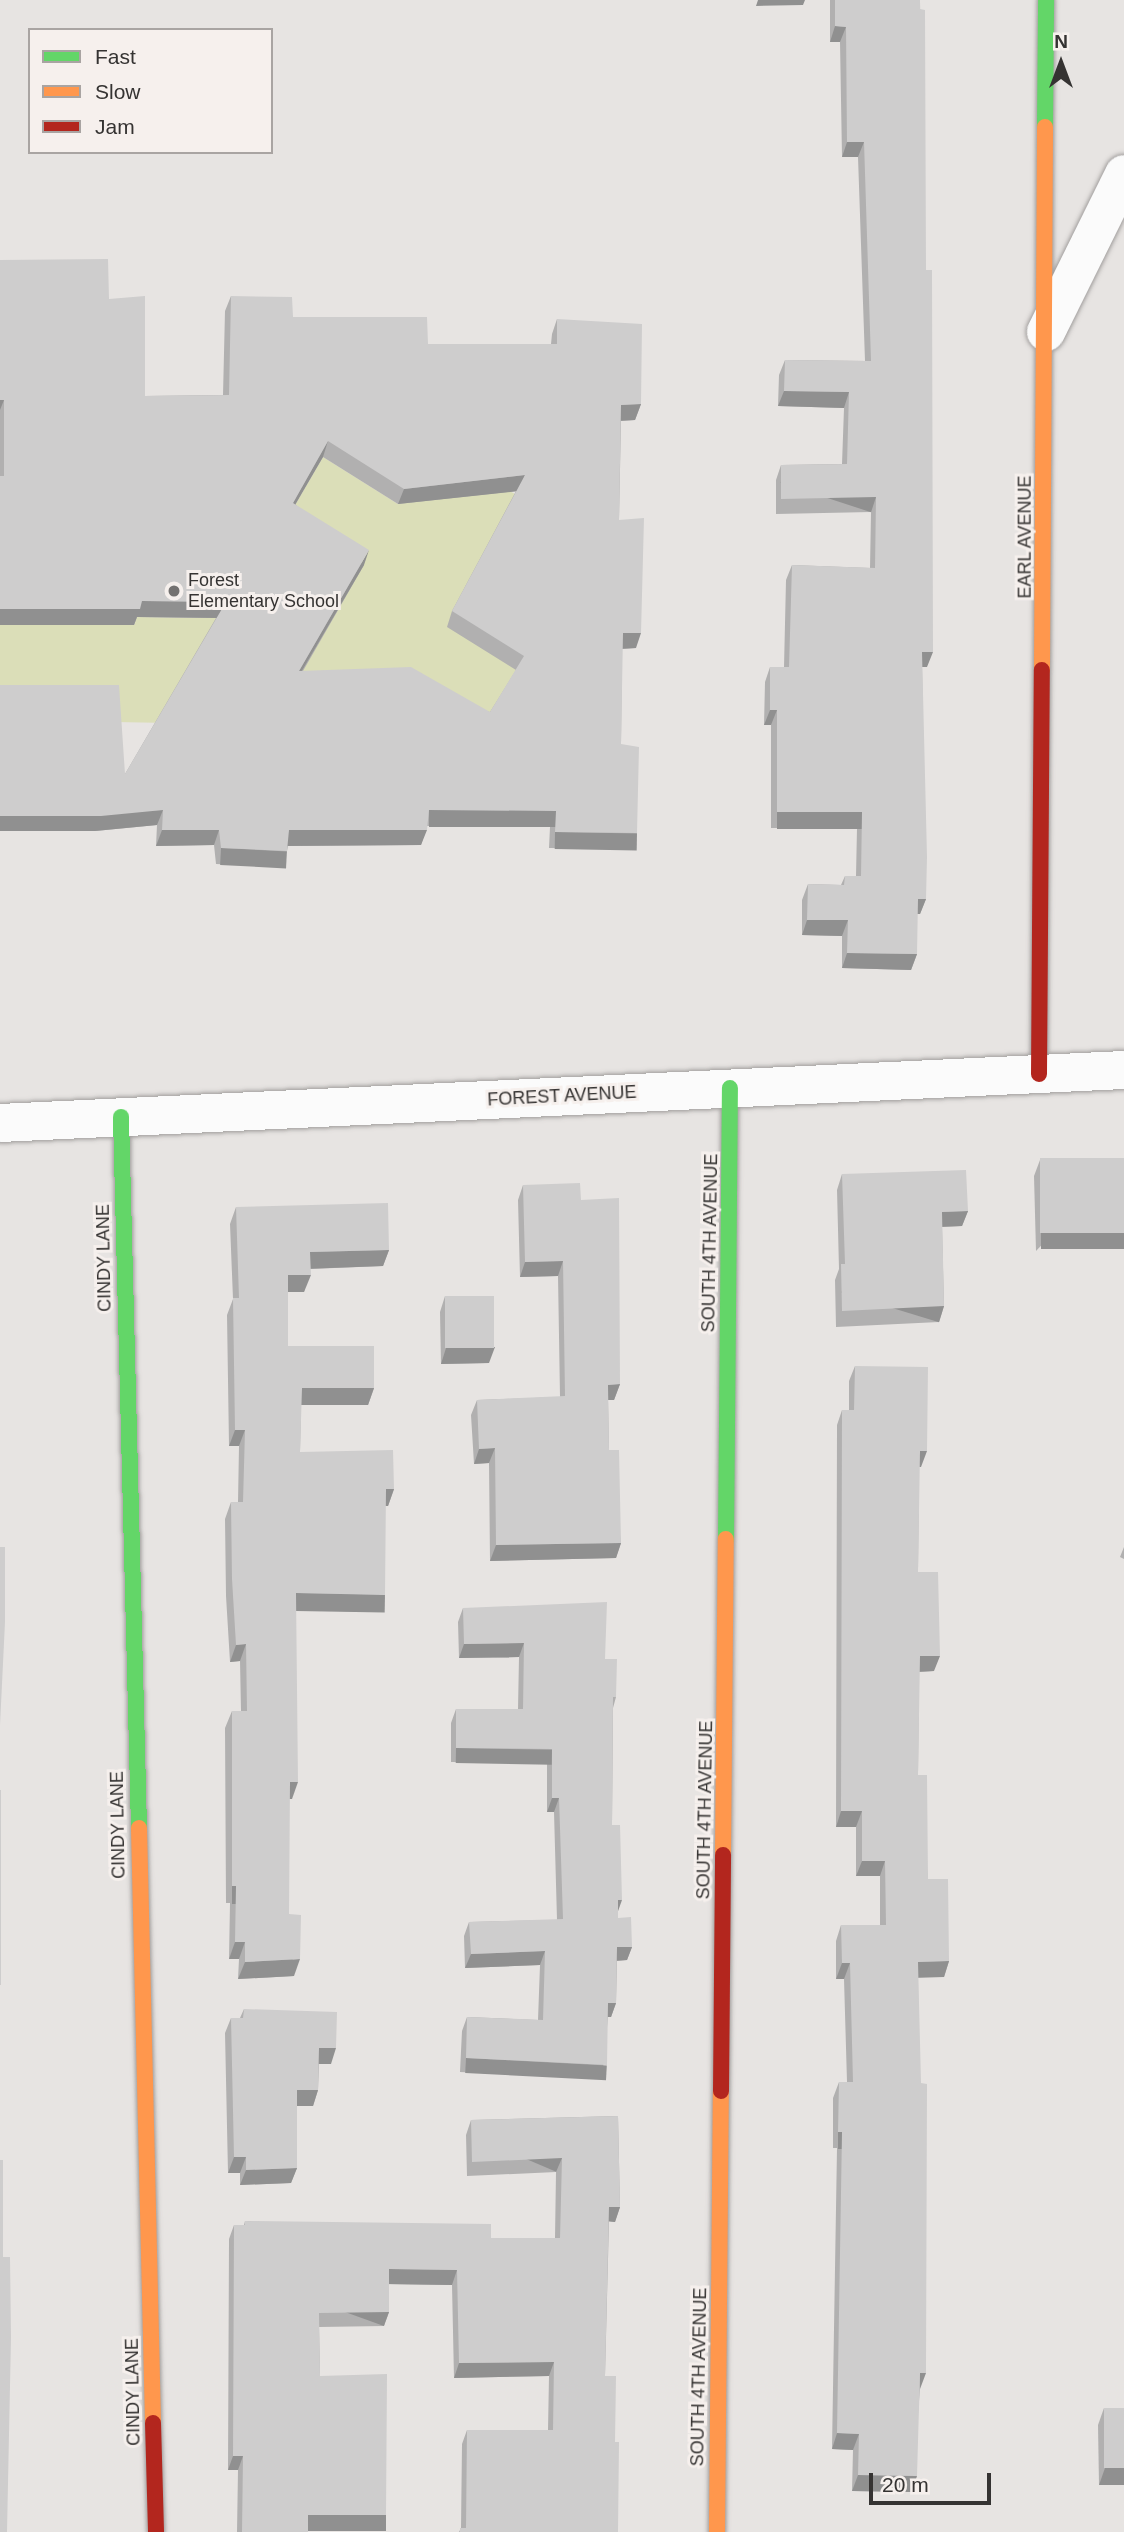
<!DOCTYPE html>
<style>
body{margin:0}
#map{position:relative;width:1124px;height:2532px;overflow:hidden;background:#e7e4e2;font-family:Arial,sans-serif}
div>[style]{position:absolute}
.green>*{inset:0;background:#dbdeb8}
.roads{filter:drop-shadow(0 0 2px #a19e9d) drop-shadow(0 0 2px #a19e9d)}
.street>*{height:38px;margin:-19px;padding:0 19px;transform-origin:19px;border-radius:19px;background:#fbfbfb}
.fast>*{height:16px;margin:-8px;padding:0 8px;transform-origin:8px;border-radius:8px;background:#63d668}
.slow>*{height:16px;margin:-8px;padding:0 8px;transform-origin:8px;border-radius:8px;background:#ff974d}
.jam>*{height:16px;margin:-8px;padding:0 8px;transform-origin:8px;border-radius:8px;background:#b3261e}
.wall>*{inset:0;background:#b1b0b0}
.shaded-wall>*{inset:0;background:#909090;transform-origin:0 0}
.building>*{inset:0;background:#cecdcd;transform-origin:0 0}
.dots>*{width:19px;height:19px;translate:-50% -50%;box-sizing:border-box;border:4px solid #f6f0ed;border-radius:50%}
span{translate:-50% -50%;white-space:nowrap;text-align:center;line-height:1.15;-webkit-text-stroke:6px #f6f0ed;paint-order:stroke}
.street-label{font-size:18px;color:#353332}
.poi-label{font-size:18px;color:#353332}
.left{translate:0 -50%;text-align:left}
.legend{position:absolute;left:28px;top:28px;width:245px;height:126px;box-sizing:border-box;background:#f6f0ed;border:2px solid #a9a4a2;margin:0;padding:9px 12px;list-style:none;font-size:21px;color:#353332}
.legend li{display:flex;align-items:center;gap:14px;height:35px}
.legend b{width:35px;border:2px solid #a9a4a2}
.north{position:absolute;left:1026px;top:28px;width:70px;height:70px;-webkit-text-stroke:5px #f6f0ed;paint-order:stroke;rotate:0deg;font-size:19px;font-weight:700;line-height:28px;text-align:center;color:#353332}
.north::after{content:'';display:block;margin:auto;width:24px;height:32px;background:#353332;clip-path:polygon(50% 0,100% 100%,50% 72%,0 100%)}
.scale{position:absolute;left:869px;top:2473px;width:122px;height:32px;box-sizing:border-box;border:4px solid #353332;border-top:0;padding-left:9px;font-size:21px;line-height:24px;white-space:nowrap;color:#353332;-webkit-text-stroke:5px #f6f0ed;paint-order:stroke}
</style>
<div id="map">
<div class="green">
<div style="clip-path:polygon(323px 457px,398px 504px,465px 467px,517px 495px,518px 671px,485px 728px,291px 691px,287px 519px)"></div>
<div style="clip-path:polygon(136px 617px,220px 618px,170px 723px,114px 722px,0 701px,0 625px,134px 625px)"></div>
</div>
<div class="roads">
<div class="street">
<div style="left:1046px;top:332px;width:176px;rotate:-63.7deg"></div>
<div style="left:0;top:1123px;width:1125px;rotate:-2.7deg"></div>
</div>
<div class="fast">
<div style="left:1045px;top:127px;width:127px;rotate:-89.5deg"></div>
<div style="left:121px;top:1117px;width:711px;rotate:88.55deg"></div>
<div style="left:726px;top:1539px;width:451px;rotate:-89.5deg"></div>
</div>
<div class="slow">
<div style="left:1042px;top:670px;width:543px;rotate:-89.68deg"></div>
<div style="left:139px;top:1828px;width:595px;rotate:88.65deg"></div>
<div style="left:723px;top:1855px;width:316px;rotate:-89.5deg"></div>
<div style="left:717px;top:2532px;width:441px;rotate:-89.5deg"></div>
</div>
<div class="jam">
<div style="left:1039px;top:1074px;width:404px;rotate:-89.6deg"></div>
<div style="left:721px;top:2091px;width:236px;rotate:-89.5deg"></div>
<div style="left:153px;top:2423px;width:109px;rotate:88.4deg"></div>
</div>
</div>
<div class="wall">
<div style="clip-path:polygon(830px 0,920px 0,927px 667px,922px 667px,926px 899px,920px 914px,917px 914px,917px 954px,911px 970px,842px 968px,842px 936px,802px 935px,802px 900px,808px 884px,841px 885px,845px 876px,856px 876px,857px 828px,771px 828px,771px 725px,764px 725px,765px 682px,770px 667px,784px 667px,786px 580px,792px 565px,870px 568px,871px 512px,776px 514px,776px 480px,781px 465px,842px 464px,844px 408px,778px 406px,779px 375px,785px 360px,865px 361px,858px 157px,842px 157px,840px 42px,830px 42px)"></div>
<div style="clip-path:polygon(evenodd,0 260px,109px 299px,145px 396px,223px 395px,225px 311px,231px 296px,293px 317px,428px 344px,551px 344px,552px 334px,557px 319px,641px 404px,635px 420px,621px 421px,619px 520px,636px 648px,622px 649px,621px 744px,637px 833px,632px 849px,549px 848px,550px 827px,427px 826px,421px 845px,288px 846px,287px 851px,282px 867px,216px 864px,214px 845px,156px 846px,157px 825px,95px 831px,0 831px,0 685px,125px 774px,216px 618px,137px 617px,134px 625px,0 625px,0 260px,323px 457px,398px 504px,516px 491px,452px 611px,447px 627px,516px 670px,490px 712px,303px 671px,364px 565px,295px 504px,323px 457px)"></div>
<div style="clip-path:polygon(1124px 1158px,1036px 1251px,1034px 1176px,1040px 1160px)"></div>
<div style="clip-path:polygon(842px 1174px,968px 1211px,962px 1226px,942px 1227px,944px 1306px,939px 1322px,836px 1327px,835px 1280px,839px 1269px,837px 1190px)"></div>
<div style="clip-path:polygon(523px 1185px,581px 1200px,620px 1384px,614px 1400px,608px 1400px,609px 1450px,621px 1543px,616px 1558px,490px 1561px,489px 1463px,474px 1464px,471px 1415px,477px 1400px,560px 1397px,558px 1276px,520px 1277px,518px 1200px)"></div>
<div style="clip-path:polygon(236px 1207px,389px 1250px,383px 1266px,310px 1269px,304px 1292px,288px 1292px,288px 1346px,374px 1388px,368px 1405px,301px 1405px,300px 1452px,394px 1489px,388px 1506px,385px 1506px,378px 1612px,296px 1610px,292px 1799px,289px 1799px,289px 1914px,294px 1976px,238px 1979px,239px 1959px,229px 1959px,230px 1903px,226px 1903px,225px 1728px,232px 1711px,241px 1711px,240px 1661px,230px 1662px,226px 1596px,225px 1519px,231px 1502px,238px 1502px,239px 1446px,229px 1446px,227px 1315px,233px 1299px,230px 1224px)"></div>
<div style="clip-path:polygon(445px 1296px,489px 1363px,441px 1364px,440px 1312px)"></div>
<div style="clip-path:polygon(855px 1366px,921px 1467px,919px 1467px,918px 1572px,934px 1671px,919px 1672px,918px 1775px,928px 1879px,949px 1961px,944px 1977px,918px 1977px,920px 2388px,912px 2492px,852px 2491px,853px 2450px,832px 2449px,837px 2148px,833px 2148px,833px 2098px,839px 2082px,847px 2082px,844px 1979px,836px 1979px,836px 1941px,841px 1925px,880px 1925px,880px 1876px,856px 1876px,856px 1827px,836px 1827px,837px 1425px,842px 1410px,849px 1410px,849px 1381px)"></div>
<div style="clip-path:polygon(1124px 1547px,1124px 1559px,1120px 1557px)"></div>
<div style="clip-path:polygon(463px 1608px,605px 1659px,616px 1697px,613px 1708px,612px 1825px,618px 1918px,632px 1947px,627px 1960px,617px 1961px,616px 2003px,611px 2017px,608px 2017px,602px 2079px,460px 2072px,462px 2031px,467px 2017px,538px 2020px,540px 1965px,465px 1968px,464px 1936px,469px 1922px,557px 1920px,554px 1812px,547px 1812px,547px 1763px,451px 1762px,451px 1723px,456px 1709px,518px 1709px,519px 1657px,459px 1658px,458px 1622px)"></div>
<div style="clip-path:polygon(244px 2009px,331px 2064px,319px 2064px,318px 2090px,313px 2106px,297px 2106px,297px 2168px,291px 2183px,240px 2185px,240px 2173px,228px 2173px,225px 2033px,231px 2018px,240px 2018px)"></div>
<div style="clip-path:polygon(618px 2116px,620px 2207px,615px 2222px,609px 2221px,605px 2376px,615px 2442px,618px 2532px,459px 2532px,461px 2528px,462px 2444px,467px 2430px,548px 2430px,549px 2376px,454px 2378px,452px 2285px,389px 2284px,389px 2312px,384px 2326px,319px 2327px,320px 2376px,381px 2530px,308px 2530px,308px 2532px,237px 2532px,238px 2470px,228px 2470px,229px 2239px,234px 2225px,244px 2225px,245px 2221px,491px 2238px,555px 2238px,556px 2172px,467px 2176px,466px 2135px,471px 2120px)"></div>
<div style="clip-path:polygon(1104px 2408px,1124px 2408px,1124px 2485px,1099px 2485px,1098px 2425px)"></div>
</div>
<div class="shaded-wall">
<div style="clip-path:polygon(758px 0,805px 0,803px 5px,756px 6px)"></div>
<div style="clip-path:polygon(835px 26px,846px 27px,840px 42px,830px 42px)"></div>
<div style="clip-path:polygon(847px 142px,864px 142px,858px 157px,842px 157px)"></div>
<div style="clip-path:polygon(784px 391px,849px 392px,844px 408px,778px 406px)"></div>
<div style="clip-path:polygon(0 400px,4px 400px,0 410px)"></div>
<div style="clip-path:polygon(641px 404px,635px 420px,615px 421px,621px 405px)"></div>
<div style="clip-path:polygon(328px 441px,323px 457px,287px 519px,293px 503px)"></div>
<div style="clip-path:polygon(525px 475px,519px 491px,398px 504px,404px 489px)"></div>
<div style="left:876px;top:497px;width:16px;height:95px;rotate:108deg"></div>
<div style="clip-path:polygon(369px 550px,364px 565px,293px 686px,299px 671px)"></div>
<div style="clip-path:polygon(142px 601px,226px 602px,220px 618px,137px 617px,134px 625px,0 625px,0 609px)"></div>
<div style="clip-path:polygon(623px 633px,641px 633px,636px 648px,617px 649px)"></div>
<div style="clip-path:polygon(922px 652px,933px 652px,927px 667px,917px 667px)"></div>
<div style="clip-path:polygon(770px 710px,777px 710px,771px 725px,764px 725px)"></div>
<div style="clip-path:polygon(163px 810px,157px 825px,95px 831px,0 831px,0 816px)"></div>
<div style="left:429px;top:810px;width:127px;height:17px"></div>
<div style="left:777px;top:812px;width:85px;height:17px"></div>
<div style="clip-path:polygon(162px 830px,219px 830px,214px 845px,156px 846px)"></div>
<div style="clip-path:polygon(289px 830px,427px 830px,421px 845px,283px 846px)"></div>
<div style="left:555px;top:832px;width:82px;height:17px;rotate:1deg"></div>
<div style="left:221px;top:848px;width:66px;height:17px;rotate:3deg"></div>
<div style="clip-path:polygon(918px 899px,926px 899px,920px 914px,912px 914px)"></div>
<div style="clip-path:polygon(807px 920px,848px 920px,842px 936px,802px 935px)"></div>
<div style="clip-path:polygon(847px 953px,917px 954px,911px 970px,842px 968px)"></div>
<div style="clip-path:polygon(968px 1211px,962px 1226px,936px 1227px,942px 1212px)"></div>
<div style="left:1124px;top:1233px;width:16px;height:83px;rotate:90deg"></div>
<div style="clip-path:polygon(389px 1250px,383px 1266px,303px 1269px,310px 1252px)"></div>
<div style="clip-path:polygon(563px 1261px,558px 1276px,520px 1277px,525px 1262px)"></div>
<div style="clip-path:polygon(288px 1275px,311px 1275px,304px 1292px,281px 1292px)"></div>
<div style="left:944px;top:1306px;width:17px;height:102px;rotate:107deg"></div>
<div style="clip-path:polygon(495px 1347px,489px 1363px,441px 1364px,446px 1348px)"></div>
<div style="clip-path:polygon(620px 1384px,614px 1400px,602px 1400px,608px 1385px)"></div>
<div style="clip-path:polygon(302px 1388px,374px 1388px,368px 1405px,296px 1405px)"></div>
<div style="clip-path:polygon(235px 1430px,245px 1430px,239px 1446px,229px 1446px)"></div>
<div style="clip-path:polygon(495px 1448px,489px 1463px,474px 1464px,479px 1449px)"></div>
<div style="clip-path:polygon(920px 1451px,927px 1451px,921px 1467px,914px 1467px)"></div>
<div style="clip-path:polygon(386px 1489px,394px 1489px,388px 1506px,379px 1506px)"></div>
<div style="clip-path:polygon(621px 1543px,616px 1558px,490px 1561px,496px 1545px)"></div>
<div style="left:296px;top:1593px;width:89px;height:18px;rotate:1deg"></div>
<div style="clip-path:polygon(524px 1643px,519px 1657px,459px 1658px,464px 1644px)"></div>
<div style="clip-path:polygon(246px 1644px,240px 1661px,230px 1662px,236px 1645px)"></div>
<div style="clip-path:polygon(920px 1656px,940px 1656px,934px 1671px,914px 1672px)"></div>
<div style="left:456px;top:1748px;width:96px;height:15px;rotate:1deg"></div>
<div style="clip-path:polygon(290px 1782px,298px 1782px,292px 1799px,283px 1799px)"></div>
<div style="clip-path:polygon(552px 1798px,559px 1798px,554px 1812px,547px 1812px)"></div>
<div style="clip-path:polygon(841px 1811px,862px 1811px,856px 1827px,836px 1827px)"></div>
<div style="clip-path:polygon(862px 1861px,885px 1861px,880px 1876px,856px 1876px)"></div>
<div style="left:232px;top:1886px;width:4px;height:18px"></div>
<div style="clip-path:polygon(618px 1900px,622px 1900px,617px 1914px)"></div>
<div style="clip-path:polygon(235px 1942px,245px 1942px,239px 1959px,229px 1959px)"></div>
<div style="clip-path:polygon(617px 1947px,632px 1947px,627px 1960px,612px 1961px)"></div>
<div style="clip-path:polygon(545px 1951px,540px 1965px,465px 1968px,471px 1954px)"></div>
<div style="clip-path:polygon(300px 1959px,294px 1976px,238px 1979px,245px 1962px)"></div>
<div style="clip-path:polygon(949px 1961px,944px 1977px,912px 1978px,918px 1962px)"></div>
<div style="clip-path:polygon(842px 1963px,850px 1963px,844px 1979px,836px 1979px)"></div>
<div style="clip-path:polygon(608px 2003px,616px 2003px,611px 2017px,603px 2017px)"></div>
<div style="clip-path:polygon(319px 2048px,336px 2048px,331px 2064px,313px 2064px)"></div>
<div style="left:466px;top:2058px;width:141px;height:15px;rotate:3deg"></div>
<div style="clip-path:polygon(297px 2090px,318px 2090px,313px 2106px,291px 2106px)"></div>
<div style="left:838px;top:2132px;width:4px;height:17px"></div>
<div style="clip-path:polygon(234px 2157px,246px 2157px,240px 2173px,228px 2173px)"></div>
<div style="left:562px;top:2158px;width:15px;height:90px;rotate:113deg"></div>
<div style="clip-path:polygon(297px 2168px,291px 2183px,240px 2185px,246px 2170px)"></div>
<div style="clip-path:polygon(609px 2207px,620px 2207px,615px 2222px,604px 2221px)"></div>
<div style="clip-path:polygon(389px 2269px,457px 2270px,452px 2285px,383px 2284px)"></div>
<div style="left:389px;top:2312px;width:15px;height:70px;rotate:110deg"></div>
<div style="clip-path:polygon(554px 2362px,549px 2376px,454px 2378px,459px 2363px)"></div>
<div style="clip-path:polygon(920px 2373px,926px 2373px,920px 2389px)"></div>
<div style="clip-path:polygon(837px 2433px,859px 2434px,853px 2450px,832px 2449px)"></div>
<div style="clip-path:polygon(233px 2456px,243px 2456px,238px 2470px,228px 2470px)"></div>
<div style="clip-path:polygon(1124px 2467px,1124px 2485px,1099px 2485px,1105px 2468px)"></div>
<div style="clip-path:polygon(858px 2475px,917px 2476px,912px 2492px,852px 2491px)"></div>
<div style="left:308px;top:2515px;width:78px;height:16px"></div>
</div>
<div class="building">
<div style="clip-path:polygon(835px 0,920px 0,920px 9px,925px 10px,926px 270px,932px 270px,933px 652px,922px 652px,927px 857px,926px 899px,918px 899px,917px 954px,847px 953px,848px 920px,807px 920px,808px 884px,844px 885px,845px 876px,861px 876px,862px 812px,777px 812px,777px 710px,770px 710px,770px 667px,789px 667px,792px 565px,875px 568px,876px 497px,781px 499px,781px 465px,847px 464px,849px 392px,784px 391px,785px 360px,871px 361px,864px 142px,847px 142px,846px 27px,835px 26px)"></div>
<div style="clip-path:polygon(evenodd,108px 259px,109px 299px,145px 296px,145px 396px,229px 395px,231px 296px,292px 297px,293px 317px,427px 317px,428px 344px,557px 344px,557px 319px,642px 324px,641px 404px,621px 405px,619px 520px,644px 518px,641px 633px,623px 633px,621px 744px,639px 747px,637px 833px,555px 832px,556px 811px,429px 810px,427px 830px,289px 830px,287px 851px,221px 848px,219px 830px,162px 830px,163px 810px,101px 816px,0 816px,0 685px,119px 685px,125px 774px,226px 602px,142px 601px,140px 609px,0 609px,0 476px,4px 476px,4px 400px,0 400px,0 260px,108px 259px,328px 441px,404px 489px,525px 475px,452px 611px,524px 656px,490px 712px,411px 667px,299px 671px,369px 550px,293px 503px,328px 441px)"></div>
<div style="left:1124px;top:1158px;width:75px;height:84px;rotate:90deg"></div>
<div style="clip-path:polygon(966px 1170px,968px 1211px,942px 1212px,944px 1306px,842px 1311px,841px 1264px,845px 1264px,842px 1174px)"></div>
<div style="clip-path:polygon(580px 1183px,581px 1200px,619px 1198px,620px 1384px,608px 1385px,609px 1450px,619px 1450px,621px 1543px,496px 1545px,495px 1448px,479px 1449px,477px 1400px,565px 1396px,563px 1261px,525px 1262px,523px 1185px)"></div>
<div style="clip-path:polygon(388px 1203px,389px 1250px,310px 1252px,311px 1275px,288px 1275px,288px 1346px,374px 1346px,374px 1388px,302px 1388px,300px 1452px,393px 1450px,394px 1489px,386px 1489px,385px 1595px,296px 1593px,298px 1782px,290px 1782px,289px 1914px,301px 1915px,300px 1959px,245px 1962px,245px 1942px,235px 1942px,236px 1886px,232px 1886px,232px 1711px,247px 1711px,246px 1644px,236px 1645px,232px 1579px,231px 1502px,243px 1502px,245px 1430px,235px 1430px,233px 1298px,239px 1298px,236px 1207px)"></div>
<div style="left:445px;top:1296px;width:49px;height:52px"></div>
<div style="clip-path:polygon(855px 1366px,928px 1367px,927px 1451px,920px 1451px,918px 1572px,938px 1572px,940px 1656px,920px 1656px,918px 1775px,927px 1775px,928px 1879px,948px 1879px,949px 1961px,918px 1962px,921px 2083px,927px 2084px,926px 2373px,920px 2373px,917px 2476px,858px 2475px,859px 2434px,837px 2433px,842px 2132px,838px 2132px,839px 2082px,853px 2082px,850px 1963px,842px 1963px,841px 1925px,886px 1925px,885px 1861px,862px 1861px,862px 1811px,841px 1811px,842px 1410px,854px 1410px)"></div>
<div style="clip-path:polygon(0 1547px,5px 1547px,5px 1622px,0 1725px)"></div>
<div style="clip-path:polygon(607px 1602px,605px 1659px,617px 1659px,616px 1697px,613px 1697px,612px 1825px,620px 1825px,622px 1900px,618px 1900px,618px 1918px,631px 1917px,632px 1947px,617px 1947px,616px 2003px,608px 2003px,607px 2065px,466px 2058px,467px 2017px,543px 2020px,545px 1951px,471px 1954px,469px 1922px,563px 1919px,559px 1798px,552px 1798px,552px 1749px,456px 1748px,456px 1709px,523px 1709px,524px 1643px,464px 1644px,463px 1608px)"></div>
<div style="left:0;top:1790px;width:1px;height:195px"></div>
<div style="clip-path:polygon(244px 2009px,337px 2012px,336px 2048px,319px 2048px,318px 2090px,297px 2090px,297px 2168px,246px 2170px,246px 2157px,234px 2157px,231px 2018px,243px 2018px)"></div>
<div style="clip-path:polygon(618px 2116px,620px 2207px,609px 2207px,605px 2376px,616px 2376px,615px 2442px,619px 2442px,618px 2532px,460px 2532px,460px 2528px,466px 2528px,467px 2430px,553px 2430px,554px 2362px,459px 2363px,457px 2270px,389px 2269px,389px 2312px,319px 2313px,320px 2376px,387px 2374px,386px 2515px,308px 2515px,308px 2532px,242px 2532px,243px 2456px,233px 2456px,234px 2225px,245px 2225px,245px 2221px,491px 2224px,491px 2238px,560px 2238px,562px 2158px,472px 2162px,471px 2120px)"></div>
<div style="clip-path:polygon(0 2160px,3px 2160px,3px 2257px,10px 2257px,11px 2337px,7px 2532px,0 2532px)"></div>
<div style="left:1104px;top:2408px;width:20px;height:60px"></div>
</div>
<div class="dots">
<div style="left:174px;top:591px;background:#737170"></div>
</div>
<div class="street-label">
<span style="left:1025px;top:537px;rotate:-90deg">EARL AVENUE</span>
<span style="left:562px;top:1096px;rotate:-3deg">FOREST AVENUE</span>
<span style="left:710px;top:1243px;rotate:-89deg">SOUTH 4TH AVENUE</span>
<span style="left:104px;top:1258px;rotate:-91deg">CINDY LANE</span>
<span style="left:705px;top:1810px;rotate:-89deg">SOUTH 4TH AVENUE</span>
<span style="left:118px;top:1825px;rotate:-91deg">CINDY LANE</span>
<span style="left:699px;top:2377px;rotate:-89deg">SOUTH 4TH AVENUE</span>
<span style="left:133px;top:2392px;rotate:-91deg">CINDY LANE</span>
</div>
<div class="poi-label">
<span class="left" style="left:188px;top:591px">Forest<br>Elementary School</span>
</div>
<ul class="legend">
<li><b style="height:9px;background:#63d668"></b>Fast</li>
<li><b style="height:9px;background:#ff974d"></b>Slow</li>
<li><b style="height:9px;background:#b3261e"></b>Jam</li>
</ul>
<div class="north">N</div>
<div class="scale">20 m</div>
</div>
